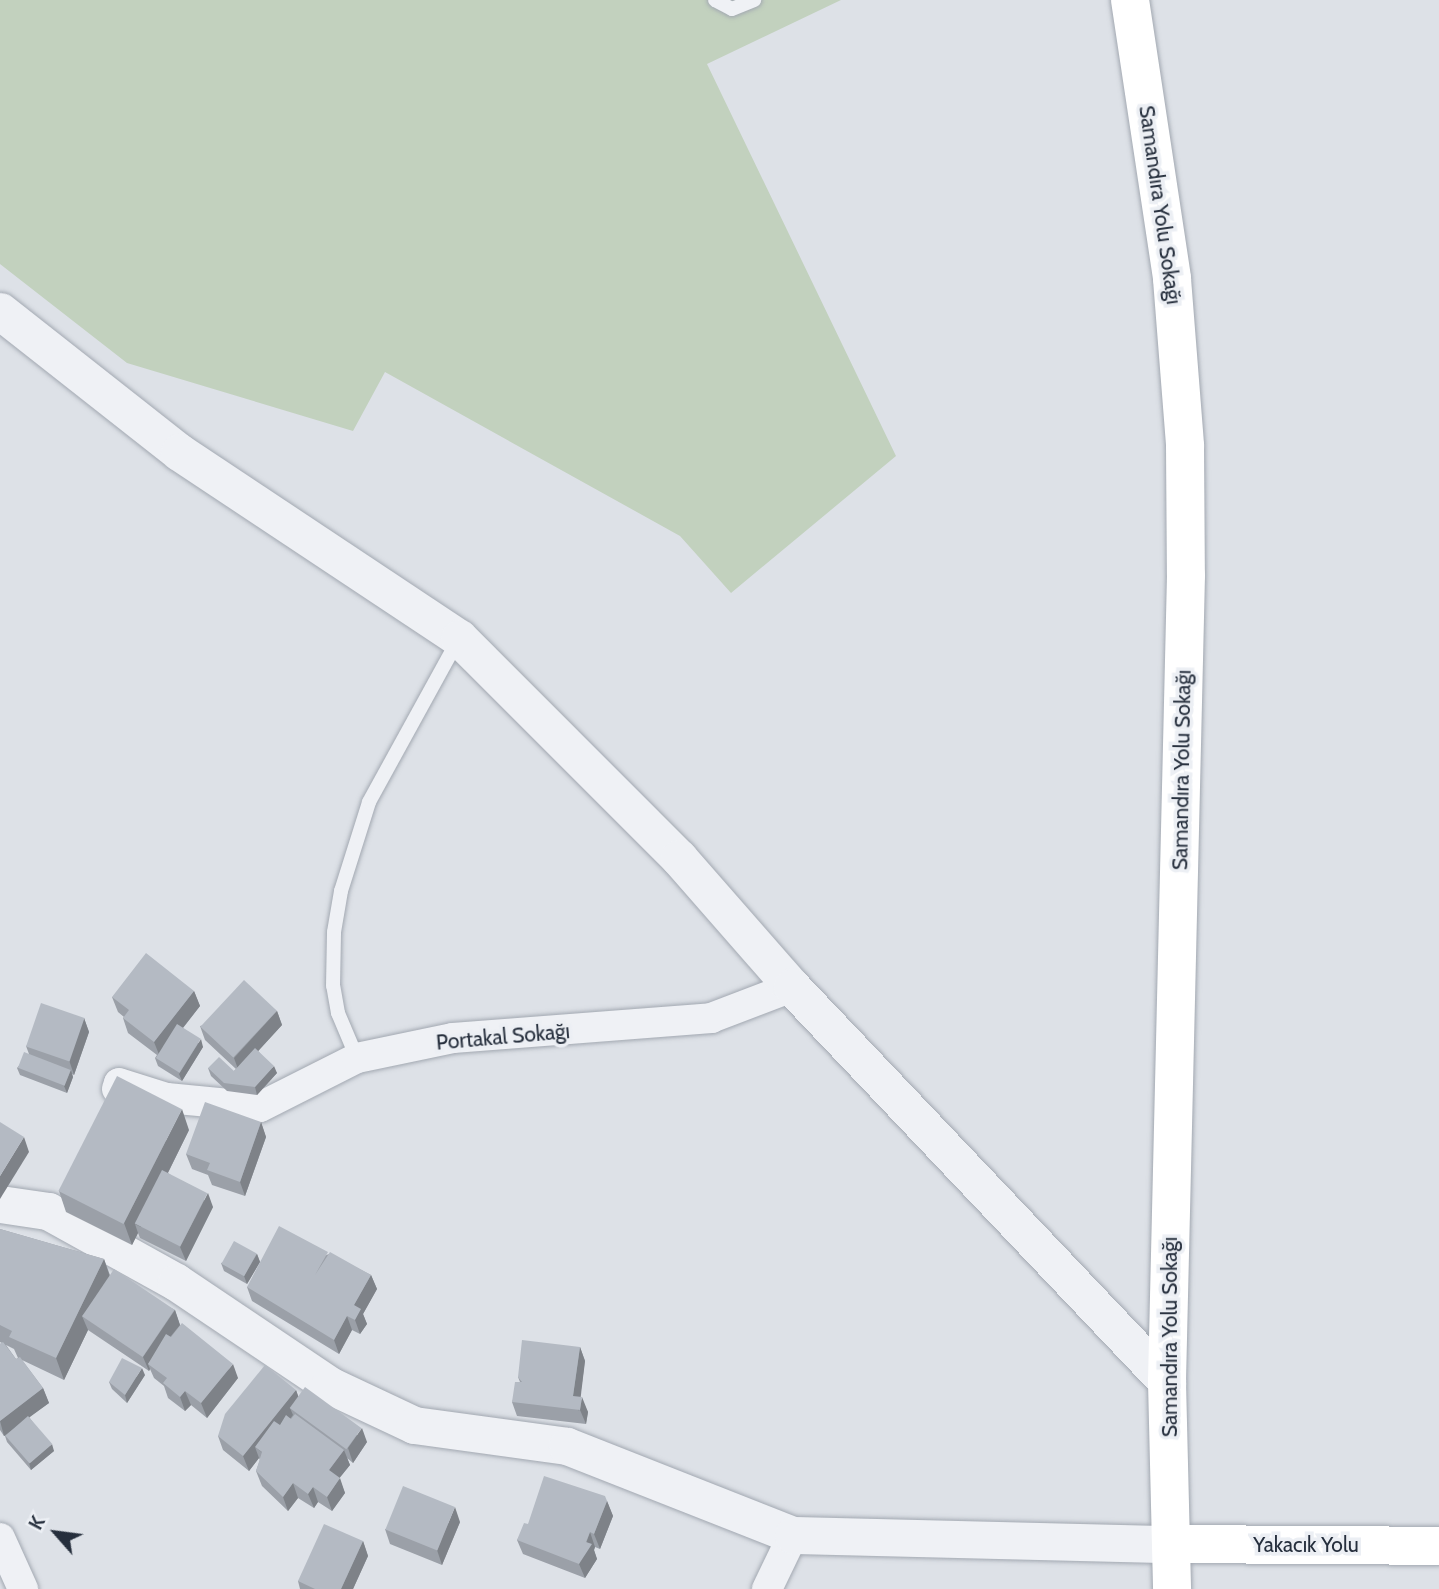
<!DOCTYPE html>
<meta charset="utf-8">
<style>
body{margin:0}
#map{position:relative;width:1439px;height:1589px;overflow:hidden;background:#dde1e7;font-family:Cabin,sans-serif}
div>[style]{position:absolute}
.green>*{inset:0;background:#c2d1be}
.roads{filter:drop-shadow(0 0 2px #a2a8b1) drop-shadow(0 0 2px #a2a8b1)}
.service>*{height:14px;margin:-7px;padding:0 7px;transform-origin:7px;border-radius:7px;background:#eff1f5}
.minor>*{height:30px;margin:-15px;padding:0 15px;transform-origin:15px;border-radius:15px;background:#eff1f5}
.tertiary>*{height:37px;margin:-18.5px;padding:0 18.5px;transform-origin:18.5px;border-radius:18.5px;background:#eff1f5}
.secondary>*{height:38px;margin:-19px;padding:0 19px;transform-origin:19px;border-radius:19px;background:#fff}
.wall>*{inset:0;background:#9ba0a8}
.shaded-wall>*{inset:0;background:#7e8288}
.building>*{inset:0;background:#b4bac3;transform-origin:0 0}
span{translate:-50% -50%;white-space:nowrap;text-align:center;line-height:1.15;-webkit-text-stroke:7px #eceff4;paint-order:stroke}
.street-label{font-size:21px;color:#262f3d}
.north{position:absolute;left:21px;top:1498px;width:70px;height:70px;-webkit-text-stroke:5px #eceff4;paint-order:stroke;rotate:298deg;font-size:19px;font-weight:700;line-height:28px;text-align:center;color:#262f3d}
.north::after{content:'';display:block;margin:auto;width:24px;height:32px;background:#262f3d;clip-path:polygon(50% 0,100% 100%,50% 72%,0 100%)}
</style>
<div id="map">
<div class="green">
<div style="clip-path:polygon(0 0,841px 0,707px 64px,896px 456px,731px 593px,680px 536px,385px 372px,353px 431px,127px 363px,0 264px)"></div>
</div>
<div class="roads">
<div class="service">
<div style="left:715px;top:0;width:19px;rotate:28deg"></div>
<div style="left:732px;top:9px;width:24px;rotate:-22deg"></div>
<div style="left:357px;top:1058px;width:49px;rotate:-112.9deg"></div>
<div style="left:338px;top:1013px;width:27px;rotate:-100deg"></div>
<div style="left:333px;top:986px;width:54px;rotate:-88.9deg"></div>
<div style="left:334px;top:932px;width:42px;rotate:-80.3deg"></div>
<div style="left:341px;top:891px;width:93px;rotate:-72.5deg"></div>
<div style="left:369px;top:802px;width:187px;rotate:-61.2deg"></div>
</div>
<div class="minor">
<div style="left:117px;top:1089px;width:6px;rotate:-72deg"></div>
<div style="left:119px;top:1083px;width:50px;rotate:17.4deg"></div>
<div style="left:167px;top:1098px;width:93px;rotate:5.5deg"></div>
<div style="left:260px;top:1107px;width:109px;rotate:-26.8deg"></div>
<div style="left:357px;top:1058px;width:98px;rotate:-11.8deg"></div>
<div style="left:453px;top:1038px;width:259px;rotate:-4.4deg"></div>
<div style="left:711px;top:1018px;width:87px;rotate:-20.9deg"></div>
<div style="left:0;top:1538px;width:56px;rotate:65.7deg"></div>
<div style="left:767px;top:1589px;width:60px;rotate:-64.3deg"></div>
</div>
<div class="tertiary">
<div style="left:0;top:311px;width:228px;rotate:38.2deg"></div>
<div style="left:179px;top:452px;width:336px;rotate:33.6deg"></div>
<div style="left:459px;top:638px;width:311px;rotate:45deg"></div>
<div style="left:679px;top:858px;width:171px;rotate:48.8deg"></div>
<div style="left:792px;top:987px;width:545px;rotate:46.49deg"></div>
<div style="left:0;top:1204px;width:49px;rotate:8.3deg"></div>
<div style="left:48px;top:1211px;width:146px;rotate:29deg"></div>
<div style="left:176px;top:1282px;width:184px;rotate:33.9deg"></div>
<div style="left:329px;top:1385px;width:94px;rotate:25.2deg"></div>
<div style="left:414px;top:1425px;width:154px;rotate:7.8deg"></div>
<div style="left:567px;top:1446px;width:243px;rotate:21.5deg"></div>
<div style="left:793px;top:1535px;width:380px;rotate:1.4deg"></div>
</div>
<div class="secondary">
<div style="left:1130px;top:0;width:282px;rotate:81.4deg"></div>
<div style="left:1172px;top:279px;width:168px;rotate:85.5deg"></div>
<div style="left:1185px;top:446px;width:129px;rotate:89.6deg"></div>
<div style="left:1186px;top:575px;width:807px;rotate:91.35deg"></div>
<div style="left:1167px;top:1382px;width:207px;rotate:88.6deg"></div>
<div style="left:1173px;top:1544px;width:266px;rotate:0.4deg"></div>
</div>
</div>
<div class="wall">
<div style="clip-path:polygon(194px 991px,200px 1006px,183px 1028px,203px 1047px,182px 1081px,158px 1066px,155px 1058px,157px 1055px,128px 1033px,123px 1018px,124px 1017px,118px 1012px,112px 997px)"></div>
<div style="clip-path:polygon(277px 1011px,282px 1025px,258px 1051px,277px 1073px,257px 1095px,227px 1091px,211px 1076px,208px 1068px,234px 1071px,236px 1069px,205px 1040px,200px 1026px)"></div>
<div style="clip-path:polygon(84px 1018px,89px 1032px,74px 1075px,72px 1074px,73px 1077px,67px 1093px,20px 1075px,17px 1068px,29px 1054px,26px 1046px)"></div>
<div style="clip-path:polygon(261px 1122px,266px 1137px,245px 1196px,212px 1185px,208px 1175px,192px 1169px,186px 1154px)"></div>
<div style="clip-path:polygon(189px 1130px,168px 1173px,213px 1207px,186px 1261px,140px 1238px,138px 1233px,132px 1245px,66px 1212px,59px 1191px)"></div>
<div style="clip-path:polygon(evenodd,0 1229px,104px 1259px,110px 1275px,175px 1310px,180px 1325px,238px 1378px,207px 1418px,191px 1405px,185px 1411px,168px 1398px,164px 1386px,154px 1378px,150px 1369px,149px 1371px,88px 1330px,64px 1380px,22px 1360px,43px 1388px,49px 1403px,29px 1417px,54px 1451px,31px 1470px,7px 1442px,5px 1436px,4px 1436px,0 1430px,0 1344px,2px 1343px,0 1342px,0 1229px,6px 1345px,14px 1349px,18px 1358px,16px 1359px,6px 1345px)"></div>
<div style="clip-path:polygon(257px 1254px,260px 1262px,247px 1284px,224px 1271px,221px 1263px)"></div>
<div style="clip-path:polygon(329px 1254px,371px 1275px,377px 1289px,363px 1314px,367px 1324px,360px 1334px,352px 1330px,339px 1354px,252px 1301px,247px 1287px)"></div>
<div style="clip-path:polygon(580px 1347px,585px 1361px,580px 1397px,588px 1412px,586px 1424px,517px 1416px,512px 1402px,520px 1382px,518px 1377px)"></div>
<div style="clip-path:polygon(145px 1375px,127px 1403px,112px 1389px,109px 1382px)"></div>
<div style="clip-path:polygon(296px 1390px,298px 1396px,367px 1442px,353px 1463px,347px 1458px,350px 1465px,339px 1478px,345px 1493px,332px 1511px,318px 1502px,314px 1508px,298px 1498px,288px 1511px,262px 1486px,256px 1471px,260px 1460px,259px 1458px,249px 1471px,223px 1450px,218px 1436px)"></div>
<div style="clip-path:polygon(607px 1501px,613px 1516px,600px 1549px,595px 1547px,594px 1550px,597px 1559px,585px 1578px,523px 1554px,517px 1540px,528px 1524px)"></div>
<div style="clip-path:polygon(460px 1522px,442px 1565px,390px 1544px,385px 1529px)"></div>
<div style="clip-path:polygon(363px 1541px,368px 1556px,353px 1589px,300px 1589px,298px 1581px)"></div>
</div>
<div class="shaded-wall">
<div style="clip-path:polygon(194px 991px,200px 1006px,160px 1057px,154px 1042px)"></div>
<div style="clip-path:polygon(277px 1011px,282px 1025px,239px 1072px,234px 1058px)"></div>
<div style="clip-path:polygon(84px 1018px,89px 1032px,74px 1075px,69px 1060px)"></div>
<div style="clip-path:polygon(201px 1039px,203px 1047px,182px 1081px,179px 1074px)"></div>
<div style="clip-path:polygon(274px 1066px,277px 1073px,257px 1095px,255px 1087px)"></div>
<div style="clip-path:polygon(71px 1070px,73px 1077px,67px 1093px,64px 1086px)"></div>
<div style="clip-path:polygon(182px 1109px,189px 1130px,141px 1227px,135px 1224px,138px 1233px,132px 1245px,124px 1223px)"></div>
<div style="clip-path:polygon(261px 1122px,266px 1137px,245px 1196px,240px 1182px)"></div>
<div style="clip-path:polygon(24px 1137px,29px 1152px,0 1199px,0 1176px)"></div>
<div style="clip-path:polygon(208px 1193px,213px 1207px,186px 1261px,180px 1247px)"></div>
<div style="clip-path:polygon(257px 1254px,260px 1262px,247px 1284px,244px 1276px)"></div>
<div style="clip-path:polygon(104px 1259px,111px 1280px,82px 1316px,88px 1330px,64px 1380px,56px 1358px)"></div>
<div style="clip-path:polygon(371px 1275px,377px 1289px,363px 1314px,367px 1324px,360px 1334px,355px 1320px,354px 1305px)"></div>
<div style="clip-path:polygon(175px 1310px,180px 1325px,148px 1364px,150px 1369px,149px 1371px,143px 1357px)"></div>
<div style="clip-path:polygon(347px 1316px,352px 1330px,339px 1354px,334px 1340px)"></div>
<div style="clip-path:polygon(580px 1347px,585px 1361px,579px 1411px,573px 1396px)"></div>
<div style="clip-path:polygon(233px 1364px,238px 1378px,207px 1418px,201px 1403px)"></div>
<div style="clip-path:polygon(142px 1368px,145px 1375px,127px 1403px,125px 1395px)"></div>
<div style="clip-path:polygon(43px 1388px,49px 1403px,4px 1436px,0 1421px)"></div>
<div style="clip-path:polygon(296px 1390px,301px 1404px,290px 1408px,293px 1415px,263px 1453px,255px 1447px,259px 1458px,249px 1471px,243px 1456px)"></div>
<div style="clip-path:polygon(185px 1391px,191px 1405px,185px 1411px,180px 1397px)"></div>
<div style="clip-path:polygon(582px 1397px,588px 1412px,586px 1424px,580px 1410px)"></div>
<div style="clip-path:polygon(362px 1428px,367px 1442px,353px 1463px,348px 1448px)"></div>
<div style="clip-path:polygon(52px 1444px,54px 1451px,31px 1470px,29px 1463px)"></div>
<div style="clip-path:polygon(344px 1450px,350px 1465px,334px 1485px,329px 1470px)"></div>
<div style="clip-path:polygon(340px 1478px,345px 1493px,332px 1511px,327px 1497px)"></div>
<div style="clip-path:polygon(293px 1483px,298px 1498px,288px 1511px,283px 1497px)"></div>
<div style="clip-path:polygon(313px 1487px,318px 1502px,314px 1508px,308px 1494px)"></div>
<div style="clip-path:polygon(607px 1501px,613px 1516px,600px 1549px,594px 1534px)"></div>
<div style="clip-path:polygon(455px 1507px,460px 1522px,442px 1565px,437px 1550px)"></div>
<div style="clip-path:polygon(590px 1532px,595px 1547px,594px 1550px,597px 1559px,585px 1578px,579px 1564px)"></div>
<div style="clip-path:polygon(363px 1541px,368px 1556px,353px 1589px,341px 1589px)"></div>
</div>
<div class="building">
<div style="clip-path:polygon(146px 953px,194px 991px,154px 1042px,123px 1018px,129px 1010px,112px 997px)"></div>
<div style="left:244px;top:980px;width:45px;height:64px;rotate:43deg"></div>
<div style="left:41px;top:1003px;width:46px;height:46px;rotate:19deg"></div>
<div style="left:177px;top:1024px;width:28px;height:40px;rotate:32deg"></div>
<div style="clip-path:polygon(255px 1048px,274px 1066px,255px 1087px,224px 1083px,208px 1068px,219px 1057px,234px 1071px)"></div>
<div style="left:24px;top:1052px;width:50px;height:17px;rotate:21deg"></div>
<div style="left:117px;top:1076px;width:73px;height:129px;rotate:27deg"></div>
<div style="clip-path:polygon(205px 1102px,261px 1122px,240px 1182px,207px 1170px,210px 1163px,186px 1154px)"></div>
<div style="clip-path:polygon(0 1122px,24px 1137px,0 1176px)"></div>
<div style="left:162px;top:1170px;width:51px;height:60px;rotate:27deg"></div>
<div style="clip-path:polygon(279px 1226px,328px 1252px,315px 1275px,330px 1252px,371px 1275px,354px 1305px,361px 1309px,355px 1320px,347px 1316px,334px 1340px,247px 1287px)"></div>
<div style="clip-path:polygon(0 1229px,104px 1259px,56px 1358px,9px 1337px,12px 1331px,0 1325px)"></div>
<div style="left:234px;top:1241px;width:26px;height:26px;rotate:29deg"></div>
<div style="left:114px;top:1269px;width:73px;height:57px;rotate:34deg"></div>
<div style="clip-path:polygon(182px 1323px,233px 1364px,201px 1403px,185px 1391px,180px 1397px,163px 1383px,167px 1378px,148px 1364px,166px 1334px,171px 1337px)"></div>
<div style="clip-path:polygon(522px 1340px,580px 1347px,573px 1396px,582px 1397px,580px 1410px,512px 1402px,515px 1382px,522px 1382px,518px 1377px)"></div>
<div style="clip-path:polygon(3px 1342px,16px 1359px,20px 1357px,43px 1388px,0 1421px,0 1344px)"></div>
<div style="clip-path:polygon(122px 1358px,142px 1368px,125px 1395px,109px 1382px)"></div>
<div style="clip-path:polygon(265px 1365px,296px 1390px,243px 1456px,218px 1436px,225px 1414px)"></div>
<div style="left:305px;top:1387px;width:70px;height:26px;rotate:36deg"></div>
<div style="clip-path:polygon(295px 1414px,344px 1450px,329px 1470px,340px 1478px,327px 1497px,313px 1487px,308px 1494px,293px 1483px,283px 1497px,256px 1471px,262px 1452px,255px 1447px,274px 1421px,280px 1425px,286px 1415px,291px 1419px)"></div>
<div style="left:28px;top:1416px;width:37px;height:30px;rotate:49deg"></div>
<div style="clip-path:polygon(544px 1476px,605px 1496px,607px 1501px,594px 1534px,590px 1532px,586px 1542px,592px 1544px,579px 1564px,517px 1540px,524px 1523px,528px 1524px)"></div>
<div style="left:403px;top:1486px;width:56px;height:47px;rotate:22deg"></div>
<div style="clip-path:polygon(324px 1524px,363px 1541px,341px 1589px,315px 1589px,298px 1581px)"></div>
</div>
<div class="street-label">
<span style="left:1160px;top:205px;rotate:82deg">Samandıra Yolu Sokağı</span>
<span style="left:1182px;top:770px;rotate:-89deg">Samandıra Yolu Sokağı</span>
<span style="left:503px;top:1037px;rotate:-5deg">Portakal Sokağı</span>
<span style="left:1170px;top:1337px;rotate:-90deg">Samandıra Yolu Sokağı</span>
<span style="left:1306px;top:1545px">Yakacık Yolu</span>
</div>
<div class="north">K</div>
</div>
